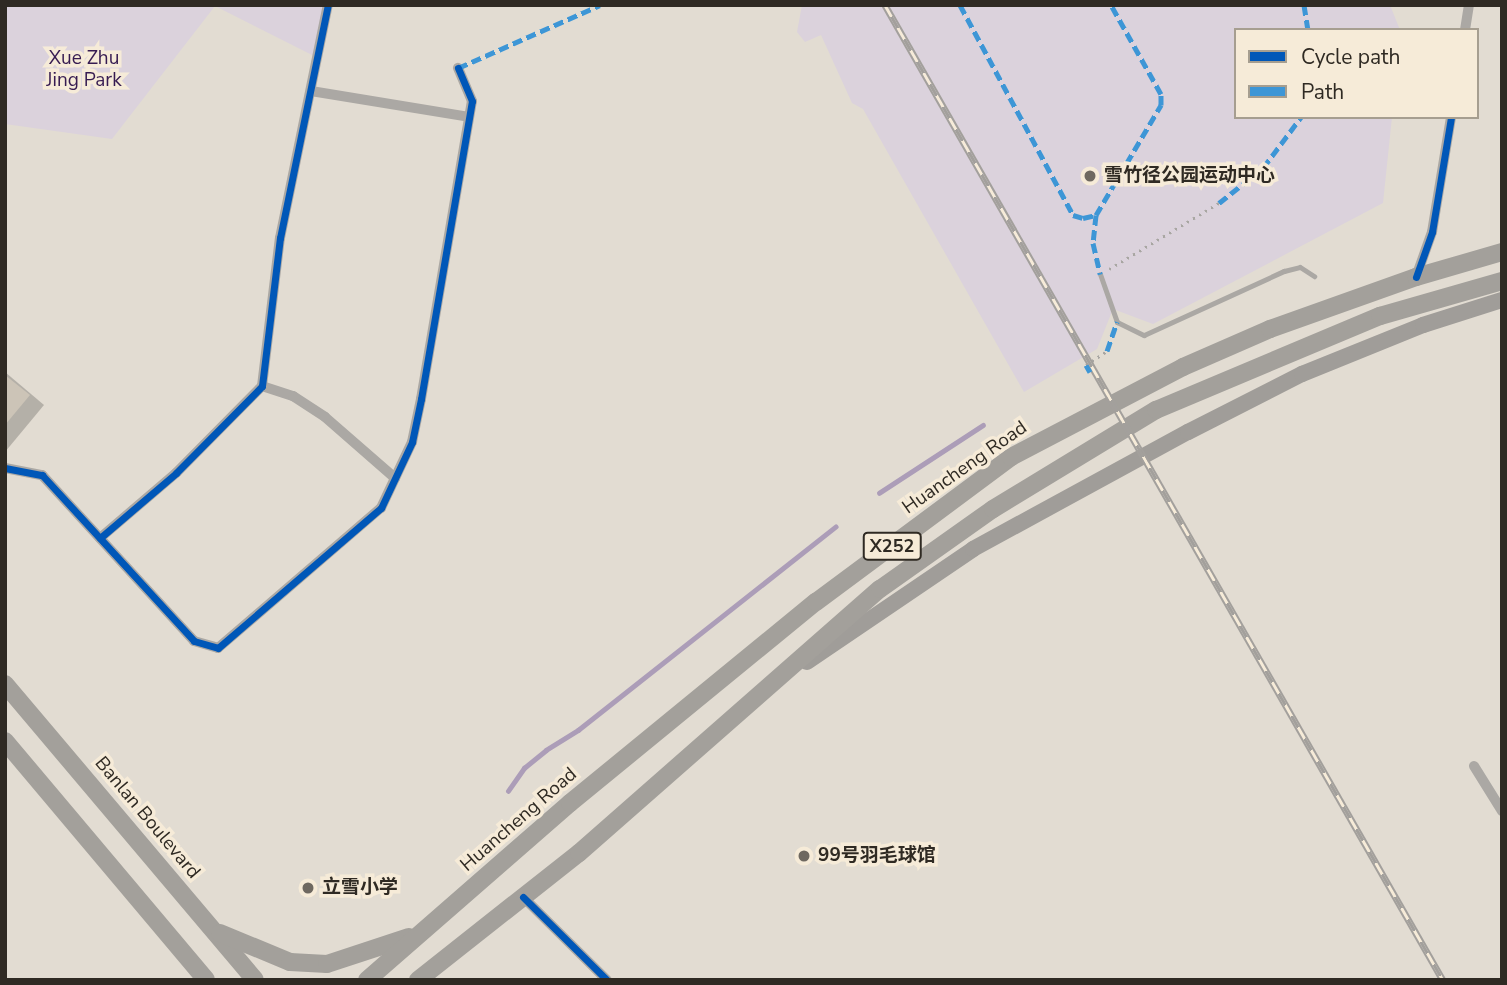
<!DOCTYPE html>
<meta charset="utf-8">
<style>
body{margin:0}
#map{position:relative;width:1507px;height:985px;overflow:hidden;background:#e2dcd2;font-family:"Nunito Sans","Noto Sans SC",sans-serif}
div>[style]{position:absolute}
.green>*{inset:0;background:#dbd2dc}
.shadow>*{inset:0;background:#0003}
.stream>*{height:4.5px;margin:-2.25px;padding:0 2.25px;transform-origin:2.25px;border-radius:2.25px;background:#ac9db8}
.building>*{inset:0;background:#ccc4b7}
.path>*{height:2.5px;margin-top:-1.25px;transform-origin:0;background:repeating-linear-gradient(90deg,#a8a6a2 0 2px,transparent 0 7px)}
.lane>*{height:5px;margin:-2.5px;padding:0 2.5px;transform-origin:2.5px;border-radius:2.5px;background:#aba8a4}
.street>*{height:10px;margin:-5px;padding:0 5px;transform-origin:5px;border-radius:5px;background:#aba8a4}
.secondary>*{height:16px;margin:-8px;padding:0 8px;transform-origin:8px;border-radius:8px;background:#a09d99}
.primary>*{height:18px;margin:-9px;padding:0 9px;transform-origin:9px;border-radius:9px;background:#a3a09b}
.rail>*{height:7px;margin-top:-3.5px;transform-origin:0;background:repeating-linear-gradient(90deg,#f6ebd8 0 13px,#a3a09c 0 26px);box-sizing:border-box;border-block:2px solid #a3a09c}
.quiet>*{height:5px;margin-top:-2.5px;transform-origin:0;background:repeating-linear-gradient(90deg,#3d96d6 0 10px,transparent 0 15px)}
.cycleway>*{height:7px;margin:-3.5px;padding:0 3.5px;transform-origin:3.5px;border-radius:3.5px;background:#0057b8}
.dots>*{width:19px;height:19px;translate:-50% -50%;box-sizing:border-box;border:4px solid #f6ebd8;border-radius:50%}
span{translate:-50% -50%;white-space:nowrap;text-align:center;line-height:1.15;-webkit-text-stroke:7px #f6ebd8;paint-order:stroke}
.shield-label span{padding:2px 5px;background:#f6ebd8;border:2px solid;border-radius:5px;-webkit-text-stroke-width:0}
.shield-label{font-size:18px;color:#2f2a23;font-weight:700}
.park-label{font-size:19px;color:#361b51}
.poi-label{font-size:19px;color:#2f2a23;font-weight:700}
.left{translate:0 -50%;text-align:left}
.street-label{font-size:19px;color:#2f2a23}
.frame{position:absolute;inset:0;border:7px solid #2f2a23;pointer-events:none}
.legend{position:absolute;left:1234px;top:28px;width:245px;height:91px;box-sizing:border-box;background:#f6ebd8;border:2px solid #a69e90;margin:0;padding:9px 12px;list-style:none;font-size:21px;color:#2f2a23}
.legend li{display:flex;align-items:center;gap:14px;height:35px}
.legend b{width:35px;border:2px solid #a69e90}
</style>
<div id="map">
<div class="green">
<div style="clip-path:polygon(5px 5px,331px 5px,320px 59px,215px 6px,112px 139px,5px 124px)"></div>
<div style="clip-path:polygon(802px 5px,1390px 5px,1400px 30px,1236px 30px,1236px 117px,1392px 117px,1383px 203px,1153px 324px,1113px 309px,1097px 349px,1024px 392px,863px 109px,852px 103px,821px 35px,805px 42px,797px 32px)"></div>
</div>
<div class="shadow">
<div style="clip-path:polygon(5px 372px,44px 405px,5px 452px)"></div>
</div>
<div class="stream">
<div style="left:879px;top:493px;width:124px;rotate:-33.2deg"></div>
<div style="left:508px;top:791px;width:28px;rotate:-55deg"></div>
<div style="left:524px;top:768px;width:28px;rotate:-39deg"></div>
<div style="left:546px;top:750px;width:38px;rotate:-32deg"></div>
<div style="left:578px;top:730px;width:328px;rotate:-38.3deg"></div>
</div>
<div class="building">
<div style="clip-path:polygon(5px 375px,30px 395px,5px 425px)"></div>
</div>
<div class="path">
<div style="left:1109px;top:269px;width:128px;rotate:-31deg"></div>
<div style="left:1086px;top:365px;width:25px;rotate:-34deg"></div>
</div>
<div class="lane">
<div style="left:1100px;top:274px;width:51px;rotate:70.5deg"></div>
<div style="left:1117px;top:322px;width:30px;rotate:26deg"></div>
<div style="left:1144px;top:335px;width:154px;rotate:-24.6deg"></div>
<div style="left:1284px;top:271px;width:16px;rotate:-14deg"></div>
<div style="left:1300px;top:267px;width:17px;rotate:33deg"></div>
</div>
<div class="street">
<div style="left:1465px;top:30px;width:25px;rotate:-81deg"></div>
<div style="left:311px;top:91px;width:160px;rotate:9.3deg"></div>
<div style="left:1416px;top:277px;width:48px;rotate:-70.4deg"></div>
<div style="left:1432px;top:232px;width:117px;rotate:-80.6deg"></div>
<div style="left:262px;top:386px;width:33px;rotate:18deg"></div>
<div style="left:293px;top:396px;width:38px;rotate:33deg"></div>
<div style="left:325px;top:417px;width:93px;rotate:41.1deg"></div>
<div style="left:5px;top:468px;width:38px;rotate:11deg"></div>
<div style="left:42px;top:475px;width:225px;rotate:47.5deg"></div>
<div style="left:194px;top:641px;width:25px;rotate:16deg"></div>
<div style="left:218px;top:648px;width:215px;rotate:-40.7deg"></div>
<div style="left:381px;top:508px;width:73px;rotate:-64.8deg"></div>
<div style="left:412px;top:442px;width:44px;rotate:-78.2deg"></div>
<div style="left:421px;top:399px;width:302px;rotate:-80.3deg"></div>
<div style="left:472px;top:101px;width:36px;rotate:-113deg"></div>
<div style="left:100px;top:538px;width:100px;rotate:-40.5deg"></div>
<div style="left:176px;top:473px;width:122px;rotate:-45.3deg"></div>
<div style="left:262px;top:386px;width:149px;rotate:-83.1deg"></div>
<div style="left:280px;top:238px;width:238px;rotate:-78.4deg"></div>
<div style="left:1474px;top:766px;width:53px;rotate:58.1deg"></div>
<div style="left:523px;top:897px;width:118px;rotate:44.7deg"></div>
</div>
<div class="secondary">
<div style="left:807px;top:662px;width:201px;rotate:-34.2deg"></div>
<div style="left:973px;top:549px;width:245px;rotate:-28.6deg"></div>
<div style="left:1188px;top:432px;width:128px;rotate:-27deg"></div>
<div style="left:1302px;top:374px;width:131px;rotate:-22deg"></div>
<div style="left:1423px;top:325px;width:83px;rotate:-17.6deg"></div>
</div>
<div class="primary">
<div style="left:5px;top:684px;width:387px;rotate:49.8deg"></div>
<div style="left:5px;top:741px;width:312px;rotate:49.9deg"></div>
<div style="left:220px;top:933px;width:76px;rotate:22.5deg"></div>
<div style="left:290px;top:962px;width:37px;rotate:3deg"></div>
<div style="left:327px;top:964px;width:86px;rotate:-18.2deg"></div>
<div style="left:367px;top:980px;width:269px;rotate:-41.1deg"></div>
<div style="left:570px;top:803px;width:318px;rotate:-39.3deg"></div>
<div style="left:816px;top:602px;width:243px;rotate:-36.6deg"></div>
<div style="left:1011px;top:457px;width:194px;rotate:-27.6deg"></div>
<div style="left:1183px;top:367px;width:95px;rotate:-23.6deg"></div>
<div style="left:1270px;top:329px;width:155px;rotate:-19.6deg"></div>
<div style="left:1416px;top:277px;width:90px;rotate:-16.2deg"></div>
<div style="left:418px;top:980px;width:205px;rotate:-38.3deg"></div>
<div style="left:579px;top:853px;width:400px;rotate:-41.3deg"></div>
<div style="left:880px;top:589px;width:138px;rotate:-35.3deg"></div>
<div style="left:993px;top:509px;width:191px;rotate:-31.3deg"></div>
<div style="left:1156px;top:410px;width:243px;rotate:-22.8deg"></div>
<div style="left:1380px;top:316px;width:127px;rotate:-16deg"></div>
</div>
<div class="rail">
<div style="left:885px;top:5px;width:1123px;rotate:60.22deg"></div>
</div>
<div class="quiet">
<div style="left:960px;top:5px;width:238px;rotate:61.7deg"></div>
<div style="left:1073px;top:215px;width:10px;rotate:17deg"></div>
<div style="left:1083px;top:218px;width:13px;rotate:-13deg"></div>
<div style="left:1096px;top:215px;width:128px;rotate:-59.4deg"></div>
<div style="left:1161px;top:105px;width:11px;rotate:-90deg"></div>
<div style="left:1161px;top:94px;width:102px;rotate:-119.3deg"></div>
<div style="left:1304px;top:5px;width:25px;rotate:81deg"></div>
<div style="left:458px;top:68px;width:155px;rotate:-23.9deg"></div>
<div style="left:1219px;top:203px;width:56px;rotate:-38.5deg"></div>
<div style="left:1263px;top:168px;width:64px;rotate:-53.3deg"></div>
<div style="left:1096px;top:215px;width:28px;rotate:96deg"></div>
<div style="left:1093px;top:243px;width:32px;rotate:77deg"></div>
<div style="left:1107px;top:351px;width:31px;rotate:-71deg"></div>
<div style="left:1086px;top:365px;width:8px;rotate:60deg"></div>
</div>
<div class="cycleway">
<div style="left:1416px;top:277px;width:48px;rotate:-70.4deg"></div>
<div style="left:1432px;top:232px;width:117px;rotate:-80.6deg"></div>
<div style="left:5px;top:468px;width:38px;rotate:11deg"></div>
<div style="left:42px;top:475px;width:225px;rotate:47.5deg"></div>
<div style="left:194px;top:641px;width:25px;rotate:16deg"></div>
<div style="left:218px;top:648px;width:215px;rotate:-40.7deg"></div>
<div style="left:381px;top:508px;width:73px;rotate:-64.8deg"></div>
<div style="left:412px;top:442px;width:44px;rotate:-78.2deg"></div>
<div style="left:421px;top:399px;width:302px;rotate:-80.3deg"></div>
<div style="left:472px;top:101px;width:36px;rotate:-113deg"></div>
<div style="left:100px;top:538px;width:100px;rotate:-40.5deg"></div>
<div style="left:176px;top:473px;width:122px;rotate:-45.3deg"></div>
<div style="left:262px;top:386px;width:149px;rotate:-83.1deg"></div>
<div style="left:280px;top:238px;width:238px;rotate:-78.4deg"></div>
<div style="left:523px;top:897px;width:118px;rotate:44.7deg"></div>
</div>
<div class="dots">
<div style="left:1090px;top:176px;background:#6e6860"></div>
<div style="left:804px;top:856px;background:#6e6860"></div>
<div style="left:308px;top:888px;background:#6e6860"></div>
</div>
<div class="shield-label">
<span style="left:892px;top:546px">X252</span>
</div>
<div class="park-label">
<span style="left:84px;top:70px">Xue Zhu<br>Jing Park</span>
</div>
<div class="poi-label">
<span class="left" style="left:1104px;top:176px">雪竹径公园运动中心</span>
<span class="left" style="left:818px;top:856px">99号羽毛球馆</span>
<span class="left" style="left:322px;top:888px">立雪小学</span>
</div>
<div class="street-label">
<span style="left:965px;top:468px;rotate:-35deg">Huancheng Road</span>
<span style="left:147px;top:818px;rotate:50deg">Banlan Boulevard</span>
<span style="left:519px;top:820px;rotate:-41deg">Huancheng Road</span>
</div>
<div class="frame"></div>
<ul class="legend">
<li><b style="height:9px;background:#0057b8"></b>Cycle path</li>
<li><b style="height:9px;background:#3d96d6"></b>Path</li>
</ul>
</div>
